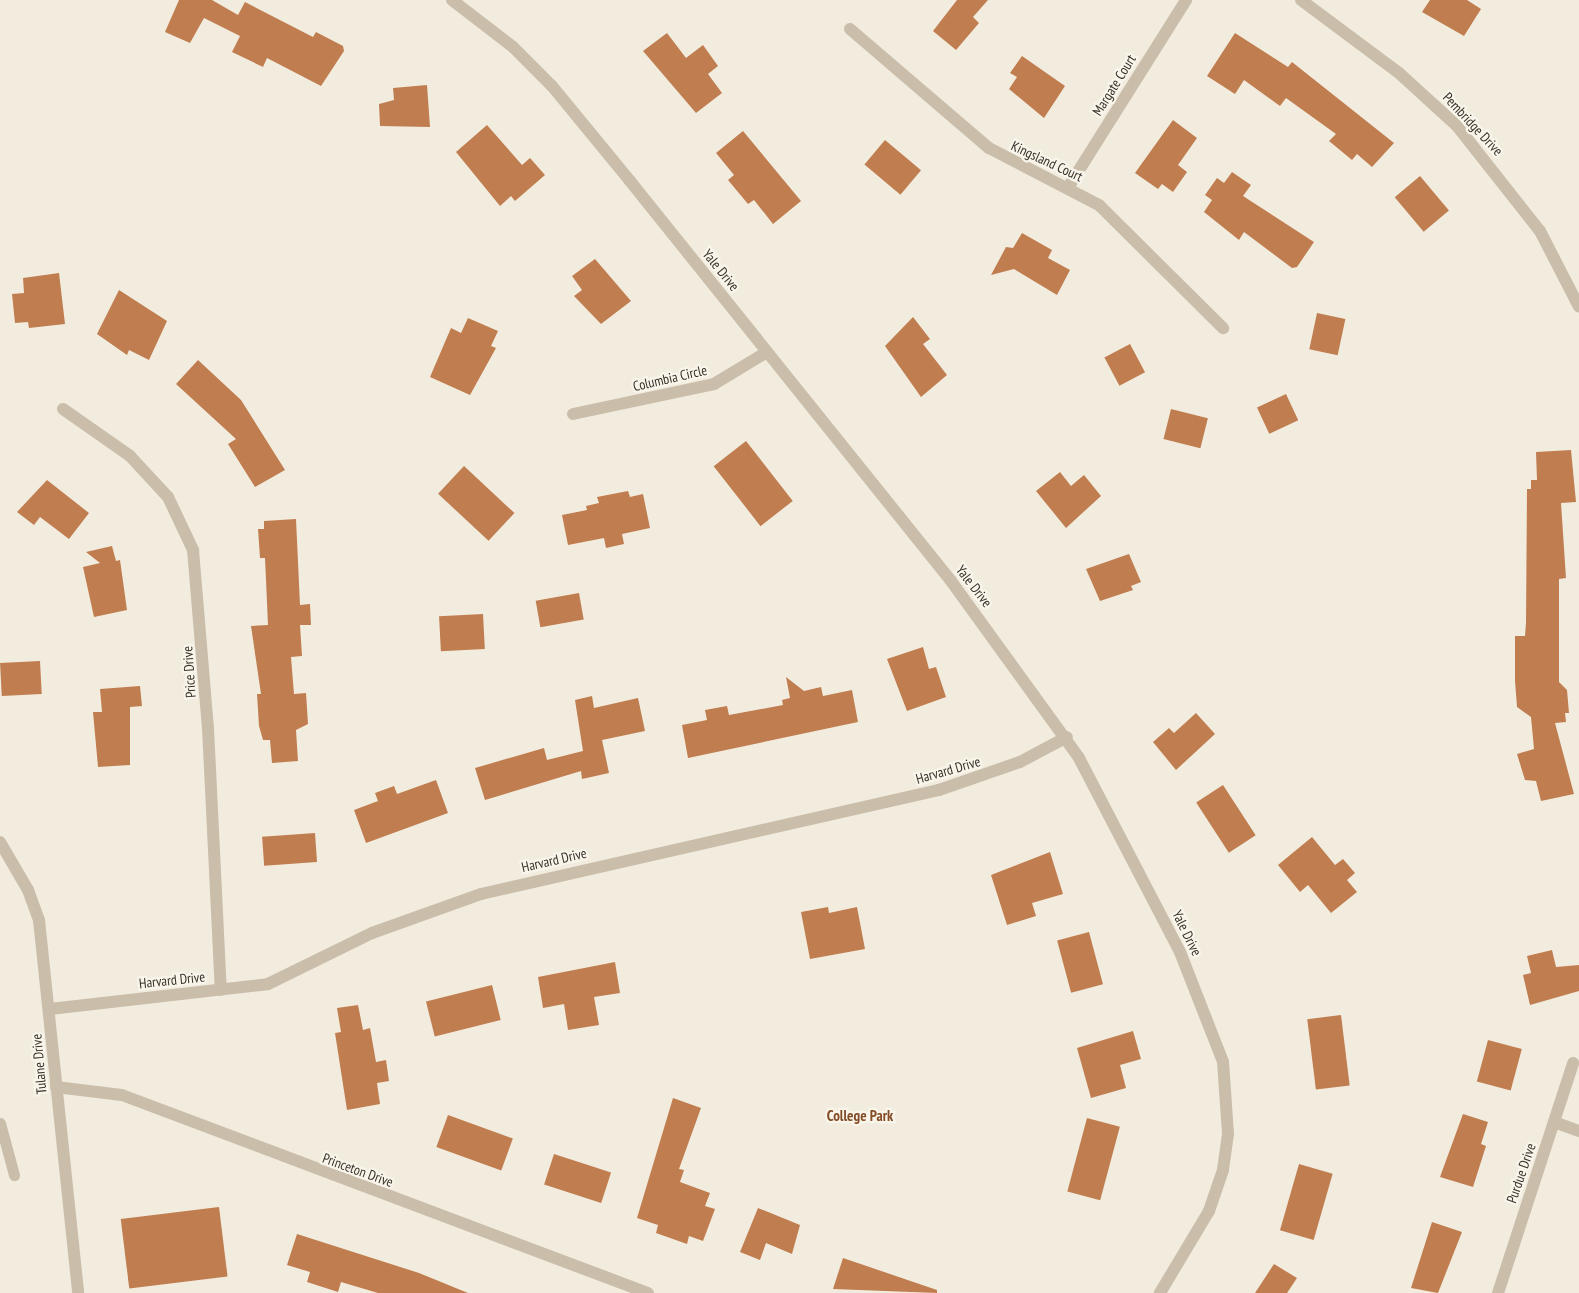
<!DOCTYPE html>
<style>
body{margin:0}
#map{position:relative;width:1579px;height:1293px;overflow:hidden;background:#f2ecdf;font-family:"PT Sans Narrow",sans-serif}
div>[style]{position:absolute}
.building>*{inset:0;background:#c07d4f;transform-origin:0 0}
.service>*{height:11px;margin:-5.5px;padding:0 5.5px;transform-origin:5.5px;border-radius:5.5px;background:#cabeab}
.minor>*{height:12px;margin:-6px;padding:0 6px;transform-origin:6px;border-radius:6px;background:#cabeab}
span{translate:-50% -50%;white-space:nowrap;text-align:center;line-height:1.15;-webkit-text-stroke:4.5px #f9f5eb;paint-order:stroke}
.street-label{font-size:14px;color:#38312a}
.neighbourhood-label{font-size:15px;color:#834c27;font-weight:700}
</style>
<div id="map">
<div class="building">
<div style="clip-path:polygon(179px 0,212px 0,238px 15px,245px 2px,313px 37px,316px 32px,343px 46px,344px 51px,321px 86px,267px 58px,263px 67px,232px 52px,240px 36px,204px 18px,190px 43px,165px 32px)"></div>
<div style="clip-path:polygon(957px 0,988px 0,973px 17px,979px 23px,956px 50px,933px 31px)"></div>
<div style="clip-path:polygon(1430px 0,1467px 0,1481px 9px,1464px 36px,1422px 12px)"></div>
<div style="clip-path:polygon(667px 33px,686px 58px,703px 45px,718px 66px,708px 74px,722px 93px,696px 113px,643px 51px)"></div>
<div style="clip-path:polygon(1235px 33px,1288px 67px,1292px 62px,1394px 143px,1372px 167px,1357px 154px,1352px 160px,1329px 141px,1336px 134px,1286px 98px,1280px 106px,1244px 80px,1235px 94px,1207px 76px)"></div>
<div style="clip-path:polygon(1022px 56px,1065px 86px,1044px 118px,1009px 89px,1017px 77px,1010px 73px)"></div>
<div style="clip-path:polygon(427px 85px,430px 127px,380px 126px,379px 104px,394px 100px,393px 88px)"></div>
<div style="clip-path:polygon(1173px 120px,1197px 138px,1178px 165px,1187px 172px,1173px 192px,1162px 184px,1158px 189px,1135px 173px)"></div>
<div style="clip-path:polygon(487px 125px,522px 165px,530px 158px,545px 175px,515px 201px,511px 196px,500px 206px,456px 152px)"></div>
<div style="clip-path:polygon(743px 131px,801px 201px,773px 224px,754px 200px,748px 204px,728px 180px,734px 175px,716px 153px)"></div>
<div style="left:885px;top:140px;width:47px;height:32px;rotate:40deg"></div>
<div style="clip-path:polygon(1232px 172px,1251px 185px,1243px 196px,1314px 242px,1297px 267px,1292px 268px,1244px 232px,1239px 240px,1204px 212px,1212px 200px,1205px 195px,1217px 178px,1224px 183px)"></div>
<div style="left:1420px;top:176px;width:45px;height:33px;rotate:50deg"></div>
<div style="clip-path:polygon(1022px 233px,1052px 250px,1048px 258px,1070px 270px,1057px 295px,1014px 269px,991px 275px,1006px 247px,1013px 248px)"></div>
<div style="clip-path:polygon(595px 259px,631px 301px,601px 324px,574px 296px,582px 290px,572px 276px)"></div>
<div style="clip-path:polygon(59px 273px,65px 324px,29px 328px,28px 322px,15px 323px,12px 294px,24px 293px,23px 278px)"></div>
<div style="clip-path:polygon(119px 290px,167px 321px,149px 360px,129px 350px,127px 355px,97px 334px)"></div>
<div style="left:1317px;top:313px;width:29px;height:37px;rotate:12deg"></div>
<div style="clip-path:polygon(913px 317px,930px 339px,923px 344px,947px 375px,921px 397px,885px 346px)"></div>
<div style="clip-path:polygon(468px 318px,498px 331px,491px 346px,496px 348px,470px 395px,430px 377px,451px 328px,461px 333px)"></div>
<div style="left:1130px;top:344px;width:32px;height:29px;rotate:62deg"></div>
<div style="clip-path:polygon(198px 360px,241px 400px,285px 470px,255px 487px,228px 444px,236px 439px,176px 384px)"></div>
<div style="left:1286px;top:394px;width:29px;height:32px;rotate:65deg"></div>
<div style="left:1171px;top:409px;width:38px;height:31px;rotate:14deg"></div>
<div style="left:746px;top:441px;width:76px;height:41px;rotate:52deg"></div>
<div style="clip-path:polygon(1571px 450px,1576px 502px,1561px 503px,1566px 578px,1559px 579px,1559px 682px,1567px 690px,1569px 713px,1565px 713px,1566px 722px,1555px 723px,1574px 794px,1541px 801px,1536px 781px,1525px 780px,1517px 754px,1534px 749px,1531px 717px,1517px 707px,1515px 681px,1515px 636px,1525px 636px,1526px 623px,1527px 489px,1531px 489px,1531px 480px,1537px 480px,1536px 452px)"></div>
<div style="left:464px;top:466px;width:69px;height:38px;rotate:43deg"></div>
<div style="clip-path:polygon(1060px 472px,1071px 486px,1084px 475px,1101px 496px,1066px 528px,1036px 491px)"></div>
<div style="clip-path:polygon(47px 480px,89px 513px,69px 539px,40px 517px,34px 525px,17px 512px)"></div>
<div style="clip-path:polygon(628px 491px,630px 497px,643px 494px,650px 528px,622px 534px,624px 544px,606px 548px,604px 538px,568px 545px,562px 515px,587px 510px,586px 506px,599px 503px,597px 497px)"></div>
<div style="clip-path:polygon(296px 519px,300px 605px,310px 604px,311px 625px,300px 625px,302px 656px,291px 657px,294px 694px,306px 693px,308px 724px,296px 730px,298px 761px,272px 763px,270px 740px,263px 740px,259px 726px,257px 694px,261px 694px,251px 626px,268px 625px,265px 558px,260px 558px,258px 529px,264px 529px,264px 521px)"></div>
<div style="clip-path:polygon(112px 546px,116px 561px,120px 560px,127px 610px,94px 617px,83px 567px,100px 563px,86px 552px)"></div>
<div style="clip-path:polygon(1129px 554px,1141px 582px,1131px 586px,1133px 590px,1100px 601px,1086px 569px)"></div>
<div style="left:579px;top:593px;width:27px;height:44px;rotate:80deg"></div>
<div style="left:483px;top:614px;width:35px;height:44px;rotate:87deg"></div>
<div style="clip-path:polygon(923px 647px,929px 669px,936px 667px,946px 697px,907px 711px,887px 659px)"></div>
<div style="left:40px;top:661px;width:33px;height:40px;rotate:87deg"></div>
<div style="clip-path:polygon(786px 677px,804px 691px,821px 687px,823px 696px,852px 690px,858px 722px,688px 758px,682px 725px,707px 720px,705px 710px,727px 706px,729px 715px,783px 705px,782px 700px,790px 698px)"></div>
<div style="clip-path:polygon(140px 686px,142px 706px,130px 707px,130px 765px,98px 767px,93px 712px,102px 712px,100px 689px)"></div>
<div style="clip-path:polygon(592px 696px,594px 708px,638px 698px,645px 731px,602px 740px,609px 773px,582px 779px,581px 771px,485px 800px,475px 768px,544px 748px,547px 760px,583px 751px,575px 700px)"></div>
<div style="clip-path:polygon(1196px 713px,1215px 734px,1176px 770px,1153px 742px,1169px 728px,1174px 733px)"></div>
<div style="clip-path:polygon(436px 780px,448px 813px,366px 843px,354px 810px,378px 801px,375px 793px,394px 786px,397px 794px)"></div>
<div style="left:1223px;top:785px;width:60px;height:32px;rotate:57deg"></div>
<div style="left:315px;top:833px;width:29px;height:53px;rotate:86deg"></div>
<div style="clip-path:polygon(1312px 837px,1335px 865px,1343px 859px,1355px 873px,1347px 880px,1357px 892px,1331px 913px,1308px 885px,1300px 892px,1278px 865px)"></div>
<div style="clip-path:polygon(1050px 852px,1063px 894px,1032px 903px,1036px 916px,1007px 925px,991px 875px)"></div>
<div style="clip-path:polygon(828px 907px,829px 913px,857px 907px,865px 949px,810px 959px,801px 912px)"></div>
<div style="left:1089px;top:932px;width:54px;height:33px;rotate:75deg"></div>
<div style="clip-path:polygon(1552px 950px,1556px 967px,1579px 965px,1579px 991px,1530px 1005px,1523px 975px,1531px 973px,1527px 956px)"></div>
<div style="clip-path:polygon(615px 962px,620px 993px,594px 997px,599px 1025px,568px 1030px,564px 1004px,543px 1008px,538px 977px)"></div>
<div style="left:492px;top:985px;width:36px;height:68px;rotate:76deg"></div>
<div style="clip-path:polygon(358px 1005px,363px 1030px,370px 1028px,376px 1062px,386px 1060px,389px 1081px,377px 1083px,380px 1104px,347px 1110px,335px 1033px,341px 1032px,337px 1008px)"></div>
<div style="left:1341px;top:1015px;width:71px;height:34px;rotate:83deg"></div>
<div style="clip-path:polygon(1133px 1031px,1141px 1059px,1120px 1065px,1126px 1088px,1091px 1098px,1077px 1048px)"></div>
<div style="left:1488px;top:1040px;width:35px;height:43px;rotate:15deg"></div>
<div style="clip-path:polygon(673px 1098px,701px 1108px,679px 1169px,684px 1170px,680px 1182px,710px 1193px,705px 1206px,715px 1209px,703px 1241px,689px 1236px,687px 1244px,656px 1233px,658px 1225px,637px 1218px)"></div>
<div style="clip-path:polygon(1463px 1114px,1488px 1122px,1481px 1144px,1486px 1146px,1473px 1187px,1440px 1177px)"></div>
<div style="left:448px;top:1115px;width:69px;height:34px;rotate:20deg"></div>
<div style="left:1087px;top:1118px;width:34px;height:76px;rotate:15deg"></div>
<div style="left:554px;top:1154px;width:60px;height:32px;rotate:18deg"></div>
<div style="left:1299px;top:1164px;width:35px;height:69px;rotate:16deg"></div>
<div style="left:219px;top:1207px;width:70px;height:99px;rotate:83deg"></div>
<div style="clip-path:polygon(758px 1208px,800px 1225px,792px 1254px,766px 1243px,760px 1260px,740px 1252px)"></div>
<div style="clip-path:polygon(1432px 1222px,1462px 1232px,1438px 1293px,1411px 1288px)"></div>
<div style="clip-path:polygon(297px 1234px,419px 1273px,468px 1293px,378px 1293px,341px 1282px,338px 1292px,307px 1282px,310px 1272px,287px 1265px)"></div>
<div style="clip-path:polygon(843px 1258px,937px 1290px,937px 1293px,833px 1289px)"></div>
<div style="clip-path:polygon(1274px 1264px,1297px 1278px,1287px 1293px,1255px 1293px)"></div>
</div>
<div class="service">
<div style="left:0;top:1123px;width:54px;rotate:74.9deg"></div>
</div>
<div class="minor">
<div style="left:452px;top:0;width:77px;rotate:37.6deg"></div>
<div style="left:513px;top:47px;width:55px;rotate:45deg"></div>
<div style="left:552px;top:86px;width:123px;rotate:50.6deg"></div>
<div style="left:630px;top:181px;width:513px;rotate:51.25deg"></div>
<div style="left:951px;top:581px;width:218px;rotate:54.1deg"></div>
<div style="left:1079px;top:758px;width:219px;rotate:62.5deg"></div>
<div style="left:1180px;top:952px;width:118px;rotate:68.6deg"></div>
<div style="left:1223px;top:1062px;width:72px;rotate:86deg"></div>
<div style="left:1228px;top:1134px;width:36px;rotate:98deg"></div>
<div style="left:1223px;top:1170px;width:43px;rotate:108.9deg"></div>
<div style="left:1209px;top:1211px;width:96px;rotate:120.9deg"></div>
<div style="left:1301px;top:0;width:122px;rotate:36.7deg"></div>
<div style="left:1399px;top:73px;width:79px;rotate:42.4deg"></div>
<div style="left:1457px;top:126px;width:134px;rotate:51.7deg"></div>
<div style="left:1540px;top:231px;width:85px;rotate:62.8deg"></div>
<div style="left:850px;top:29px;width:183px;rotate:40.6deg"></div>
<div style="left:989px;top:148px;width:124px;rotate:27.4deg"></div>
<div style="left:1099px;top:205px;width:175px;rotate:44.8deg"></div>
<div style="left:1069px;top:186px;width:220px;rotate:-57.8deg"></div>
<div style="left:63px;top:409px;width:82px;rotate:35deg"></div>
<div style="left:130px;top:456px;width:56px;rotate:47.2deg"></div>
<div style="left:168px;top:497px;width:59px;rotate:64.7deg"></div>
<div style="left:193px;top:550px;width:179px;rotate:85.2deg"></div>
<div style="left:208px;top:728px;width:262px;rotate:87.2deg"></div>
<div style="left:573px;top:414px;width:144px;rotate:-12deg"></div>
<div style="left:714px;top:384px;width:62px;rotate:-31.1deg"></div>
<div style="left:0;top:842px;width:56px;rotate:59.7deg"></div>
<div style="left:28px;top:890px;width:32px;rotate:70deg"></div>
<div style="left:39px;top:920px;width:375px;rotate:84deg"></div>
<div style="left:50px;top:1009px;width:219px;rotate:-6.5deg"></div>
<div style="left:268px;top:984px;width:116px;rotate:-26.1deg"></div>
<div style="left:372px;top:933px;width:116px;rotate:-19.7deg"></div>
<div style="left:481px;top:894px;width:470px;rotate:-12.8deg"></div>
<div style="left:939px;top:790px;width:86px;rotate:-19.1deg"></div>
<div style="left:1020px;top:762px;width:53px;rotate:-28deg"></div>
<div style="left:56px;top:1087px;width:66px;rotate:6.9deg"></div>
<div style="left:122px;top:1095px;width:562px;rotate:20.63deg"></div>
<div style="left:1554px;top:1122px;width:27px;rotate:20deg"></div>
<div style="left:1498px;top:1293px;width:242px;rotate:-71.9deg"></div>
</div>
<div class="street-label">
<span style="left:1114px;top:85px;rotate:-58deg">Margate Court</span>
<span style="left:1473px;top:124px;rotate:47deg">Pembridge Drive</span>
<span style="left:1047px;top:161px;rotate:25deg">Kingsland Court</span>
<span style="left:721px;top:270px;rotate:51deg">Yale Drive</span>
<span style="left:670px;top:378px;rotate:-13deg">Columbia Circle</span>
<span style="left:974px;top:586px;rotate:52deg">Yale Drive</span>
<span style="left:189px;top:672px;rotate:-94deg">Price Drive</span>
<span style="left:948px;top:770px;rotate:-16deg">Harvard Drive</span>
<span style="left:554px;top:860px;rotate:-13deg">Harvard Drive</span>
<span style="left:1187px;top:933px;rotate:64deg">Yale Drive</span>
<span style="left:172px;top:980px;rotate:-6deg">Harvard Drive</span>
<span style="left:39px;top:1064px;rotate:-95deg">Tulane Drive</span>
<span style="left:358px;top:1170px;rotate:20deg">Princeton Drive</span>
<span style="left:1521px;top:1173px;rotate:-71deg">Purdue Drive</span>
</div>
<div class="neighbourhood-label">
<span style="left:860px;top:1116px">College Park</span>
</div>
</div>
